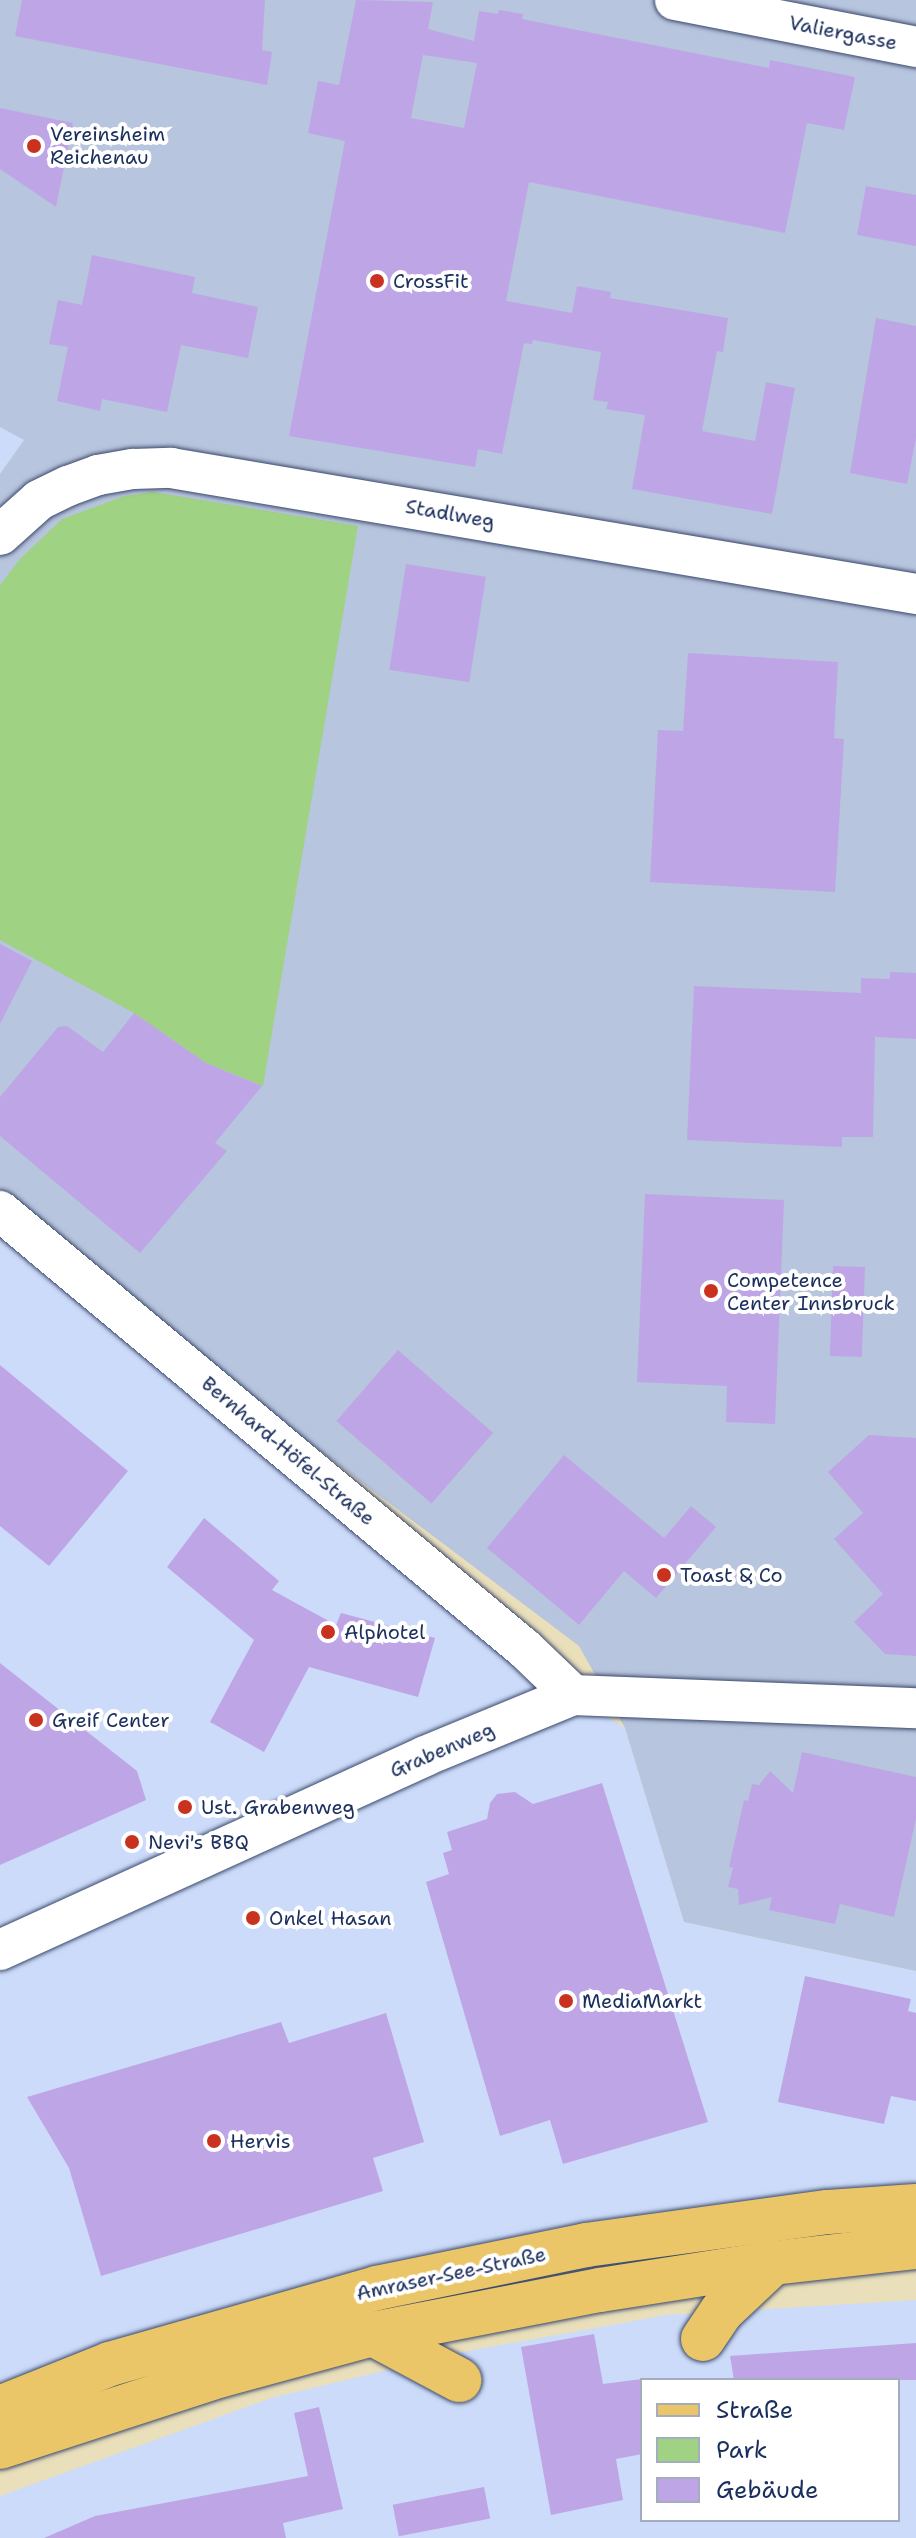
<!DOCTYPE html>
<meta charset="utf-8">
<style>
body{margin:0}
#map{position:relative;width:916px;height:2538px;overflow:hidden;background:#eadfbb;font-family:"Shantell Sans",sans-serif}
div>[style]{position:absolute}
.built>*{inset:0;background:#ccdbf9}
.industrial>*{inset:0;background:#b8c5de}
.green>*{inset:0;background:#9fd282}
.building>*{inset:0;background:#bea6e6;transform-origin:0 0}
.roads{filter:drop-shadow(0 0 2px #3a496c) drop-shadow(0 0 2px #3a496c)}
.minor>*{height:40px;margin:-20px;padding:0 20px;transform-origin:20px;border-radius:20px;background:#fff}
.major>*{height:44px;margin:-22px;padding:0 22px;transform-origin:22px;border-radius:22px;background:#ebc669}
.dots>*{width:22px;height:22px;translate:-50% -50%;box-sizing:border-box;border:4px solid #fff;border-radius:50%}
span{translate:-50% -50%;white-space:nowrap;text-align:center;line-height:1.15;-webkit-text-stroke:8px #fff;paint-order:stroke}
.street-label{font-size:20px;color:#1b2f5e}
.poi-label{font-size:20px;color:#1b2f5e}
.left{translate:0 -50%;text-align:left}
.legend{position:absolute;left:640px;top:2378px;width:260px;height:144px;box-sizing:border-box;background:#fff;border:2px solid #a4acbf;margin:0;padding:10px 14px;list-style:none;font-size:24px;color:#1b2f5e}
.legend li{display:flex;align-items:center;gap:16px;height:40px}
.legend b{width:40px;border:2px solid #a4acbf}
</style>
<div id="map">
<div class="built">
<div style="clip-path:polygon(0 427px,25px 440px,0 474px)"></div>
<div style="clip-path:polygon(0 1236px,491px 1644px,625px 1728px,684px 1922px,916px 1971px,916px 2183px,694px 2207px,376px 2266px,0 2382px)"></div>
<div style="clip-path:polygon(evenodd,916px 2300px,916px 2538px,0 2538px,0 2496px,271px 2398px,462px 2352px,667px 2315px,916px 2300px,642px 2380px,898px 2380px,898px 2520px,642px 2520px,642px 2380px)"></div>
</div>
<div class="industrial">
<div style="clip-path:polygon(0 0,916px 0,916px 1971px,684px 1922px,625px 1728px,579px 1646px,0 1210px,0 474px,24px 440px,0 427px)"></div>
</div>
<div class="green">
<div style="clip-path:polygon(153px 492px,358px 526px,263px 1086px,206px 1063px,134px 1013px,0 940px,0 585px,20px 559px,62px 519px,124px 496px)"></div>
</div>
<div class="building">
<div style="clip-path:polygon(22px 0,265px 0,262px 50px,272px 52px,267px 85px,15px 36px)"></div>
<div style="clip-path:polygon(evenodd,356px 0,433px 2px,428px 29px,474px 41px,479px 11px,498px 14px,499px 10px,523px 14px,522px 19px,769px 68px,770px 60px,855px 77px,844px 130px,807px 123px,785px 233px,529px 182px,506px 301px,572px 313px,577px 286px,611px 292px,610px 298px,728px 318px,723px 352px,717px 351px,702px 431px,755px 441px,766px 382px,795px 388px,772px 514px,632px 489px,645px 415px,606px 409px,608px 402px,593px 400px,601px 352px,533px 340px,532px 344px,524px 343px,502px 454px,478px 449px,475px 467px,289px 436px,345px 141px,308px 133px,318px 81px,339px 85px,356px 0,423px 55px,477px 63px,464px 128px,411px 118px,423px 55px)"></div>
<div style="clip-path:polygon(0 108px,73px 123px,56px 207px,0 169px)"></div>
<div style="clip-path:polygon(866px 186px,916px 195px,916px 246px,857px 235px)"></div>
<div style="clip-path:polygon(92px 255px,195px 277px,192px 293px,258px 307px,248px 358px,181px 345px,167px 412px,102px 399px,100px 411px,57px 401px,68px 347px,49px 344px,58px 300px,82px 305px)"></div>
<div style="clip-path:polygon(876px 318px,916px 326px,916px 438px,907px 484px,850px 473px)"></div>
<div style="left:406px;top:564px;width:81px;height:107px;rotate:9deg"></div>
<div style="clip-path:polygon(688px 653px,838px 662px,834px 738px,844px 739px,835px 892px,650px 882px,658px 730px,683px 731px)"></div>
<div style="clip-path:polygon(0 944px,32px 961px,0 1024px)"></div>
<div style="clip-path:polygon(890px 972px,916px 973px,916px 1039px,875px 1037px,873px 1137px,842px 1137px,842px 1147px,687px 1140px,694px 986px,861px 993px,861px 978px,890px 979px)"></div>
<div style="clip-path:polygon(134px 1013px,206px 1063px,262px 1086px,215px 1143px,227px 1151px,140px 1253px,0 1136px,0 1097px,58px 1027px,67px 1026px,103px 1052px)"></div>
<div style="clip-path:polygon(645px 1194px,784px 1200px,775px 1424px,726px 1422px,727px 1386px,637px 1382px)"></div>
<div style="left:833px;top:1266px;width:32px;height:90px;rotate:2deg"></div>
<div style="left:398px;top:1350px;width:126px;height:94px;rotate:41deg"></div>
<div style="clip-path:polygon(0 1365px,128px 1471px,49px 1566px,0 1526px)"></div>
<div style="clip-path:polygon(869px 1435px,916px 1438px,916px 1656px,885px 1654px,854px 1622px,883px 1594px,834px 1539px,863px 1513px,828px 1472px)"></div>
<div style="clip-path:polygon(564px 1455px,664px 1538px,691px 1506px,716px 1527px,656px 1598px,624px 1571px,579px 1625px,487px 1548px)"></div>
<div style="clip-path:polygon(204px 1518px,279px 1581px,272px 1590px,336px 1625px,341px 1613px,435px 1638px,418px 1697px,309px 1667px,264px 1752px,210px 1722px,254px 1640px,167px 1567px)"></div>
<div style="clip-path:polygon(0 1663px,137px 1771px,146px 1800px,0 1865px)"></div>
<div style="clip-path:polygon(802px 1752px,916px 1777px,916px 1819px,894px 1917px,840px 1904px,835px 1924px,769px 1910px,772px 1897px,739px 1905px,738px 1889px,728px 1887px,733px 1868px,729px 1867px,744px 1800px,748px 1801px,752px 1784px,759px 1785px,770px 1771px,793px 1793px)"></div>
<div style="clip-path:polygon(602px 1783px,708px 2122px,563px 2164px,550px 2120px,500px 2136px,426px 1882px,449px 1874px,443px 1853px,452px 1850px,447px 1832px,487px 1819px,490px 1803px,497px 1794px,515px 1792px,533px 1804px)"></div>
<div style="clip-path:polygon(805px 1976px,911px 1999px,908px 2011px,916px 2013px,916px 2101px,891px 2096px,884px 2124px,778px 2102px)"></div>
<div style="clip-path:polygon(386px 2013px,424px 2142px,373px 2158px,383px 2191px,101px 2276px,69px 2168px,27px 2097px,281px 2022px,289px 2043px)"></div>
<div style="clip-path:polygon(594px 2334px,603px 2384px,642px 2379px,642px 2454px,616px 2459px,623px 2500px,551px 2515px,521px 2347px)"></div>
<div style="clip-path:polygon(916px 2343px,916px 2380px,734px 2380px,730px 2356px)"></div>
<div style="clip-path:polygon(319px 2407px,343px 2509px,283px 2523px,286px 2538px,44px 2538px,95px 2516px,308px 2476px,294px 2413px)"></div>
<div style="left:484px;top:2487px;width:32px;height:93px;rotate:79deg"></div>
</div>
<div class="roads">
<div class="minor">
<div style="left:675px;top:0;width:246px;rotate:11deg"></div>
<div style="left:0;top:535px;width:52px;rotate:-41.9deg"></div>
<div style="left:39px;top:500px;width:32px;rotate:-26deg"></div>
<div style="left:68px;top:486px;width:32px;rotate:-20deg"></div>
<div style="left:98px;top:475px;width:36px;rotate:-10deg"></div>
<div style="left:133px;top:469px;width:38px;rotate:-2deg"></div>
<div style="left:171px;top:468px;width:756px;rotate:9.6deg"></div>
<div style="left:0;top:1211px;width:684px;rotate:39.84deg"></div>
<div style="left:525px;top:1649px;width:66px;rotate:43.8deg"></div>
<div style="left:0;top:1950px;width:467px;rotate:-24.5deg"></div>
<div style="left:425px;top:1756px;width:160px;rotate:-22.4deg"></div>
<div style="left:573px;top:1695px;width:343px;rotate:2.2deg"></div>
</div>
<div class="major">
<div style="left:373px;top:2334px;width:98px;rotate:28.1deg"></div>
<div style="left:703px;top:2339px;width:34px;rotate:-56deg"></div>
<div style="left:722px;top:2311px;width:70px;rotate:-43.3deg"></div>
<div style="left:0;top:2408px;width:118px;rotate:-21.8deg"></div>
<div style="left:110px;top:2364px;width:278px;rotate:-15.9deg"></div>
<div style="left:377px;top:2288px;width:213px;rotate:-11.6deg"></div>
<div style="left:586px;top:2245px;width:244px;rotate:-7.8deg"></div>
<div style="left:828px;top:2212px;width:88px;rotate:-3.9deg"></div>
<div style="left:0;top:2447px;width:233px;rotate:-18deg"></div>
<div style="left:222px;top:2375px;width:156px;rotate:-15.2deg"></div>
<div style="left:373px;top:2334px;width:231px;rotate:-11deg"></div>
<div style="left:600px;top:2290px;width:175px;rotate:-8.9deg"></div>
<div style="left:773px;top:2263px;width:144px;rotate:-6.4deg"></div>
</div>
</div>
<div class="dots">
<div style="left:34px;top:146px;background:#c8321e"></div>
<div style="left:377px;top:281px;background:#c8321e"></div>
<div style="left:711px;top:1291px;background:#c8321e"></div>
<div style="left:664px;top:1575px;background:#c8321e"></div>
<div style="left:328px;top:1632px;background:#c8321e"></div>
<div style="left:36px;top:1720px;background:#c8321e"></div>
<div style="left:185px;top:1807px;background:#c8321e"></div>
<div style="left:132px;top:1842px;background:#c8321e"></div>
<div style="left:253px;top:1918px;background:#c8321e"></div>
<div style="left:566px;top:2001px;background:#c8321e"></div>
<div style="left:214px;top:2141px;background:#c8321e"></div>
</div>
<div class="street-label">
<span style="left:843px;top:33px;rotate:11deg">Valiergasse</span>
<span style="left:450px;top:514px;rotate:10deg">Stadlweg</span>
<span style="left:288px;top:1451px;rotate:40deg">Bernhard-Höfel-Straße</span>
<span style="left:442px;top:1750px;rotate:-23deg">Grabenweg</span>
<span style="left:451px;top:2274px;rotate:-12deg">Amraser-See-Straße</span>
</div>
<div class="poi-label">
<span class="left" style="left:50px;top:146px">Vereinsheim<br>Reichenau</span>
<span class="left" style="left:393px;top:281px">CrossFit</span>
<span class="left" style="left:727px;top:1292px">Competence<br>Center Innsbruck</span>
<span class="left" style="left:680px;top:1575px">Toast &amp; Co</span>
<span class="left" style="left:344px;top:1632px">Alphotel</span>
<span class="left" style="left:52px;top:1720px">Greif Center</span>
<span class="left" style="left:201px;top:1807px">Ust. Grabenweg</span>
<span class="left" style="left:148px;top:1842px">Nevi's BBQ</span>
<span class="left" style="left:269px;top:1918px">Onkel Hasan</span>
<span class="left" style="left:582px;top:2001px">MediaMarkt</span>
<span class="left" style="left:230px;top:2141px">Hervis</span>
</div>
<ul class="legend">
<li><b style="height:10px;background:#ebc669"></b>Straße</li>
<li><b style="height:22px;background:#9fd282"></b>Park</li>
<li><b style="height:22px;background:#bea6e6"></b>Gebäude</li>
</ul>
</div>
